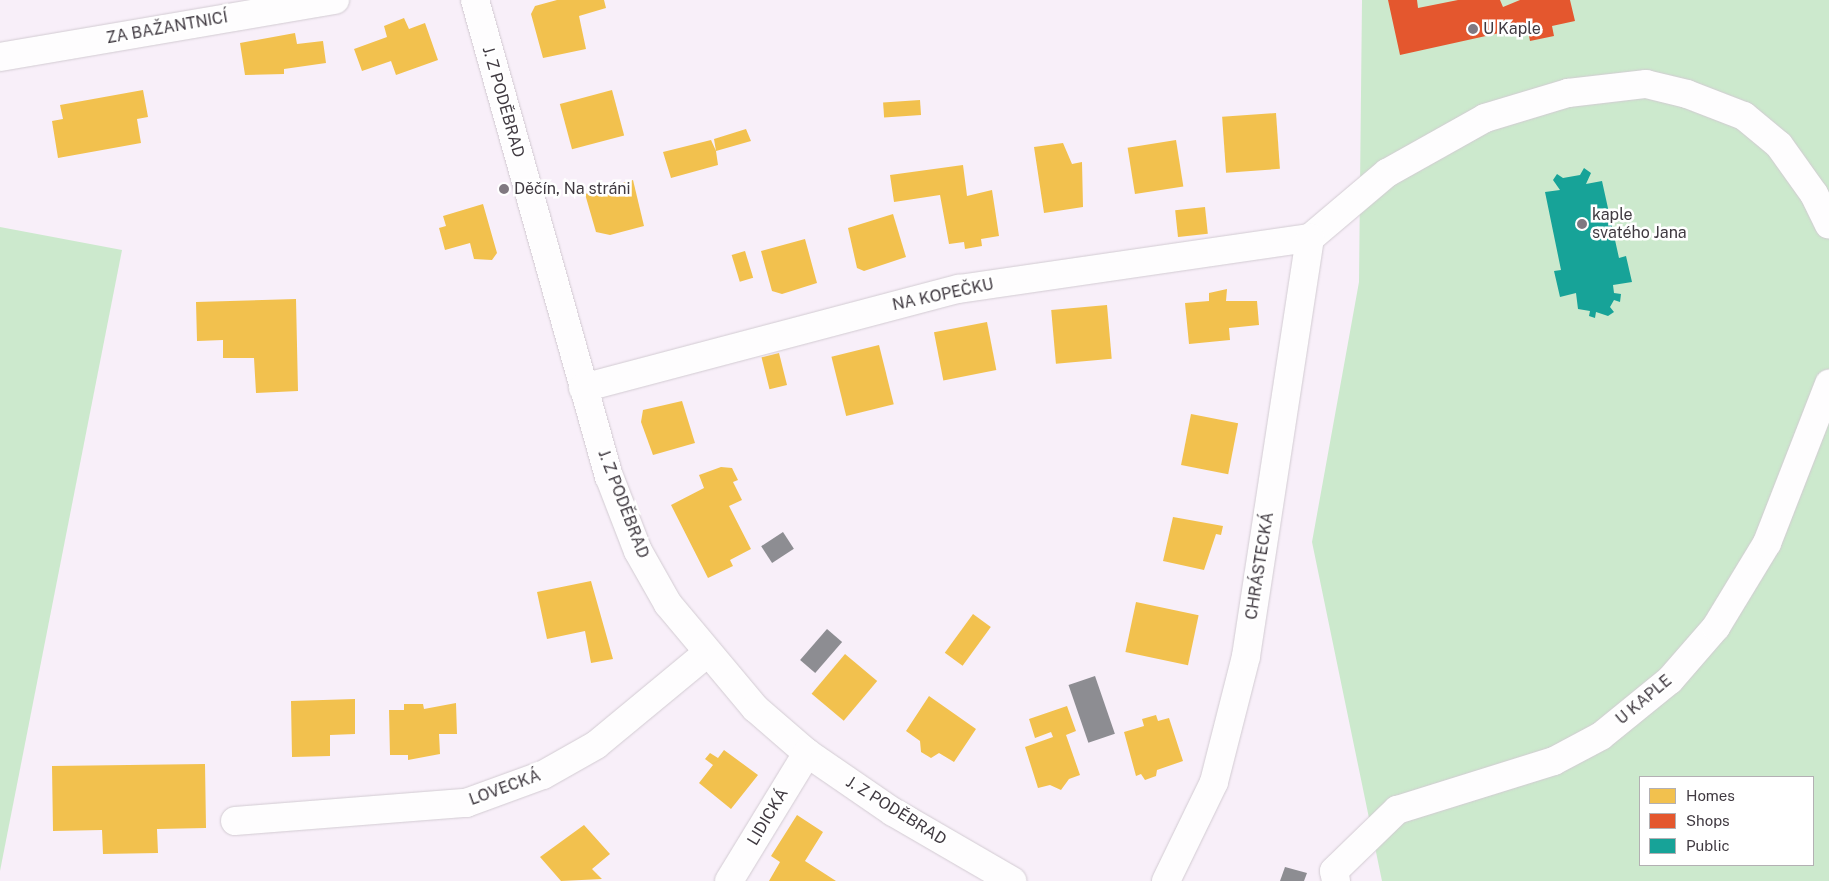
<!DOCTYPE html>
<meta charset="utf-8">
<style>
body{margin:0}
#map{position:relative;width:1829px;height:881px;overflow:hidden;background:#f8eff9;font-family:"Public Sans",sans-serif}
div>[style]{position:absolute}
.green>*{inset:0;background:#cce9cd}
.homes>*{inset:0;background:#f2c14e;transform-origin:0 0}
.shops>*{inset:0;background:#e4572e}
.public>*{inset:0;background:#17a398}
.industry>*{inset:0;background:#8d8d92;transform-origin:0 0}
.roads{filter:drop-shadow(0 0 1px #d2cbd2) drop-shadow(0 0 1px #d2cbd2)}
.minor>*{height:28px;margin:-14px;padding:0 14px;transform-origin:14px;border-radius:14px;background:#fefdfe}
.dots>*{width:14px;height:14px;translate:-50% -50%;box-sizing:border-box;border:2px solid #fff;border-radius:50%}
span{translate:-50% -50%;white-space:nowrap;text-align:center;line-height:1.15;-webkit-text-stroke:5px #fff;paint-order:stroke}
.street-label{font-size:16px;color:#403a41}
.poi-label{font-size:16px;color:#403a41}
.left{translate:0 -50%;text-align:left}
.legend{position:absolute;left:1639px;top:776px;width:175px;height:90px;box-sizing:border-box;background:#fff;border:1px solid #b3b0b3;margin:0;padding:6px 9px;list-style:none;font-size:15px;color:#403a41}
.legend li{display:flex;align-items:center;gap:10px;height:25px}
.legend b{width:25px;border:1px solid #b3b0b3}
</style>
<div id="map">
<div class="green">
<div style="clip-path:polygon(evenodd,1362px 0,1829px 0,1829px 881px,1382px 881px,1312px 542px,1359px 282px,1362px 0,1640px 777px,1813px 777px,1813px 865px,1640px 865px,1640px 777px)"></div>
<div style="clip-path:polygon(0 227px,122px 250px,0 871px)"></div>
</div>
<div class="homes">
<div style="clip-path:polygon(557px 0,604px 0,606px 8px,579px 16px,586px 49px,543px 58px,531px 14px,535px 6px)"></div>
<div style="clip-path:polygon(404px 18px,409px 29px,425px 23px,438px 60px,396px 75px,391px 61px,362px 71px,354px 49px,387px 37px,384px 26px)"></div>
<div style="clip-path:polygon(295px 33px,297px 44px,323px 41px,326px 63px,284px 69px,284px 74px,245px 75px,240px 43px)"></div>
<div style="clip-path:polygon(143px 90px,148px 117px,137px 119px,141px 143px,58px 158px,52px 121px,63px 119px,60px 105px)"></div>
<div style="left:612px;top:90px;width:47px;height:54px;rotate:75deg"></div>
<div style="left:920px;top:100px;width:15px;height:37px;rotate:86deg"></div>
<div style="left:1276px;top:113px;width:56px;height:54px;rotate:86deg"></div>
<div style="clip-path:polygon(746px 129px,751px 141px,716px 151px,718px 165px,671px 178px,663px 152px,711px 140px,716px 151px,714px 139px)"></div>
<div style="left:1176px;top:140px;width:47px;height:49px;rotate:81deg"></div>
<div style="clip-path:polygon(1063px 143px,1072px 164px,1082px 162px,1083px 207px,1044px 213px,1034px 147px)"></div>
<div style="clip-path:polygon(963px 165px,967px 196px,992px 190px,999px 236px,981px 239px,982px 246px,965px 249px,964px 242px,949px 244px,940px 195px,894px 202px,890px 175px)"></div>
<div style="clip-path:polygon(633px 180px,644px 226px,610px 235px,596px 232px,585px 194px)"></div>
<div style="clip-path:polygon(483px 204px,497px 253px,492px 260px,474px 259px,470px 243px,445px 250px,439px 228px,446px 226px,443px 216px)"></div>
<div style="left:1205px;top:207px;width:27px;height:30px;rotate:84deg"></div>
<div style="clip-path:polygon(893px 214px,906px 257px,864px 271px,857px 268px,848px 228px)"></div>
<div style="clip-path:polygon(805px 239px,817px 283px,782px 294px,772px 291px,761px 251px)"></div>
<div style="left:745px;top:251px;width:28px;height:14px;rotate:73deg"></div>
<div style="clip-path:polygon(1227px 289px,1226px 301px,1257px 301px,1259px 325px,1229px 328px,1230px 340px,1189px 344px,1185px 303px,1209px 301px,1209px 293px)"></div>
<div style="clip-path:polygon(296px 299px,298px 391px,256px 393px,254px 358px,223px 358px,223px 340px,197px 341px,196px 302px)"></div>
<div style="left:1107px;top:305px;width:54px;height:56px;rotate:85deg"></div>
<div style="left:987px;top:322px;width:49px;height:54px;rotate:79deg"></div>
<div style="left:879px;top:345px;width:61px;height:49px;rotate:76deg"></div>
<div style="left:779px;top:353px;width:33px;height:18px;rotate:76deg"></div>
<div style="clip-path:polygon(682px 401px,695px 443px,653px 455px,641px 422px,643px 410px)"></div>
<div style="left:1191px;top:414px;width:48px;height:52px;rotate:11deg"></div>
<div style="clip-path:polygon(721px 467px,732px 468px,738px 480px,733px 482px,742px 500px,729px 506px,751px 549px,730px 560px,733px 566px,708px 578px,671px 505px,704px 488px,699px 475px)"></div>
<div style="clip-path:polygon(1173px 517px,1223px 526px,1221px 535px,1216px 534px,1204px 570px,1163px 561px)"></div>
<div style="clip-path:polygon(591px 581px,613px 659px,591px 663px,585px 631px,547px 639px,537px 592px)"></div>
<div style="left:1136px;top:602px;width:64px;height:51px;rotate:12deg"></div>
<div style="left:973px;top:614px;width:22px;height:48px;rotate:36deg"></div>
<div style="left:845px;top:654px;width:42px;height:52px;rotate:40deg"></div>
<div style="clip-path:polygon(929px 696px,976px 729px,954px 762px,939px 753px,931px 758px,921px 752px,920px 741px,906px 731px)"></div>
<div style="clip-path:polygon(355px 699px,355px 734px,330px 735px,330px 756px,292px 757px,291px 701px)"></div>
<div style="clip-path:polygon(456px 703px,457px 734px,439px 734px,440px 754px,408px 760px,408px 755px,390px 755px,389px 710px,404px 710px,404px 704px,423px 704px,424px 709px)"></div>
<div style="clip-path:polygon(1067px 706px,1076px 731px,1066px 735px,1080px 775px,1069px 779px,1061px 790px,1050px 785px,1038px 788px,1025px 747px,1053px 737px,1051px 732px,1035px 738px,1029px 719px)"></div>
<div style="clip-path:polygon(1156px 715px,1158px 721px,1169px 718px,1183px 761px,1157px 770px,1156px 776px,1145px 780px,1141px 774px,1136px 776px,1124px 732px,1144px 726px,1142px 719px)"></div>
<div style="clip-path:polygon(724px 750px,758px 775px,731px 809px,699px 783px,713px 765px,705px 759px,710px 753px,718px 758px)"></div>
<div style="clip-path:polygon(205px 764px,206px 828px,157px 829px,158px 853px,103px 854px,102px 830px,53px 831px,52px 766px)"></div>
<div style="clip-path:polygon(797px 815px,823px 832px,805px 861px,836px 881px,769px 881px,780px 862px,771px 856px)"></div>
<div style="clip-path:polygon(584px 825px,610px 854px,592px 869px,602px 879px,561px 881px,540px 857px)"></div>
</div>
<div class="shops">
<div style="clip-path:polygon(1388px 0,1417px 0,1418px 8px,1458px 0,1500px 0,1503px 7px,1520px 0,1570px 0,1575px 21px,1552px 26px,1554px 36px,1530px 41px,1528px 31px,1505px 36px,1504px 32px,1400px 55px)"></div>
</div>
<div class="public">
<div style="clip-path:polygon(1584px 168px,1591px 173px,1586px 184px,1602px 181px,1619px 258px,1626px 256px,1632px 282px,1613px 285px,1614px 293px,1621px 294px,1620px 302px,1614px 300px,1610px 307px,1614px 312px,1608px 316px,1596px 312px,1595px 318px,1589px 316px,1590px 311px,1578px 309px,1576px 293px,1560px 297px,1554px 271px,1561px 270px,1545px 192px,1560px 190px,1553px 180px,1557px 174px,1563px 178px,1580px 175px)"></div>
</div>
<div class="industry">
<div style="left:783px;top:532px;width:20px;height:26px;rotate:57deg"></div>
<div style="left:827px;top:629px;width:20px;height:41px;rotate:41deg"></div>
<div style="left:1095px;top:676px;width:61px;height:28px;rotate:71deg"></div>
<div style="clip-path:polygon(1285px 867px,1307px 873px,1304px 881px,1280px 881px)"></div>
</div>
<div class="roads">
<div class="minor">
<div style="left:475px;top:0;width:495px;rotate:74.3deg"></div>
<div style="left:609px;top:476px;width:80px;rotate:68.9deg"></div>
<div style="left:638px;top:551px;width:61px;rotate:60.5deg"></div>
<div style="left:668px;top:604px;width:136px;rotate:50.1deg"></div>
<div style="left:755px;top:708px;width:69px;rotate:40.9deg"></div>
<div style="left:807px;top:753px;width:104px;rotate:34.5deg"></div>
<div style="left:893px;top:812px;width:138px;rotate:30.1deg"></div>
<div style="left:0;top:57px;width:340px;rotate:-9.7deg"></div>
<div style="left:1310px;top:238px;width:101px;rotate:-40.2deg"></div>
<div style="left:1387px;top:173px;width:112px;rotate:-29.3deg"></div>
<div style="left:1485px;top:118px;width:87px;rotate:-16.8deg"></div>
<div style="left:1568px;top:93px;width:79px;rotate:-6.6deg"></div>
<div style="left:1646px;top:84px;width:42px;rotate:13.7deg"></div>
<div style="left:1687px;top:94px;width:61px;rotate:21.1deg"></div>
<div style="left:1744px;top:116px;width:45px;rotate:39.6deg"></div>
<div style="left:1779px;top:145px;width:60px;rotate:54.5deg"></div>
<div style="left:1814px;top:194px;width:34px;rotate:64deg"></div>
<div style="left:583px;top:388px;width:389px;rotate:-14.8deg"></div>
<div style="left:959px;top:289px;width:355px;rotate:-8.3deg"></div>
<div style="left:235px;top:821px;width:232px;rotate:-4.5deg"></div>
<div style="left:466px;top:803px;width:82px;rotate:-20deg"></div>
<div style="left:543px;top:775px;width:61px;rotate:-29.5deg"></div>
<div style="left:596px;top:745px;width:143px;rotate:-39.6deg"></div>
<div style="left:729px;top:881px;width:150px;rotate:-58.6deg"></div>
<div style="left:1166px;top:881px;width:110px;rotate:-64.1deg"></div>
<div style="left:1214px;top:782px;width:130px;rotate:-75.7deg"></div>
<div style="left:1246px;top:656px;width:423px;rotate:-81.3deg"></div>
<div style="left:1336px;top:881px;width:10px;rotate:-101deg"></div>
<div style="left:1334px;top:871px;width:88px;rotate:-44.1deg"></div>
<div style="left:1397px;top:810px;width:164px;rotate:-17.3deg"></div>
<div style="left:1554px;top:761px;width:53px;rotate:-28deg"></div>
<div style="left:1601px;top:736px;width:89px;rotate:-39.1deg"></div>
<div style="left:1670px;top:680px;width:70px;rotate:-49deg"></div>
<div style="left:1716px;top:627px;width:98px;rotate:-58.7deg"></div>
<div style="left:1767px;top:543px;width:171px;rotate:-68.7deg"></div>
</div>
</div>
<div class="dots">
<div style="left:1473px;top:29px;background:#807981"></div>
<div style="left:504px;top:189px;background:#807981"></div>
<div style="left:1582px;top:224px;background:#807981"></div>
</div>
<div class="street-label">
<span style="left:167px;top:28px;rotate:-10deg">ZA BAŽANTNICÍ</span>
<span style="left:503px;top:102px;rotate:74deg">J. Z PODĚBRAD</span>
<span style="left:943px;top:295px;rotate:-12deg">NA KOPEČKU</span>
<span style="left:623px;top:504px;rotate:69deg">J. Z PODĚBRAD</span>
<span style="left:1260px;top:566px;rotate:-81deg">CHRÁSTECKÁ</span>
<span style="left:1644px;top:700px;rotate:-40deg">U KAPLE</span>
<span style="left:505px;top:788px;rotate:-20deg">LOVECKÁ</span>
<span style="left:896px;top:811px;rotate:32deg">J. Z PODĚBRAD</span>
<span style="left:768px;top:817px;rotate:-59deg">LIDICKÁ</span>
</div>
<div class="poi-label">
<span class="left" style="left:1483px;top:29px">U Kaple</span>
<span class="left" style="left:514px;top:189px">Děčín, Na stráni</span>
<span class="left" style="left:1592px;top:224px">kaple<br>svatého Jana</span>
</div>
<ul class="legend">
<li><b style="height:14px;background:#f2c14e"></b>Homes</li>
<li><b style="height:14px;background:#e4572e"></b>Shops</li>
<li><b style="height:14px;background:#17a398"></b>Public</li>
</ul>
</div>
